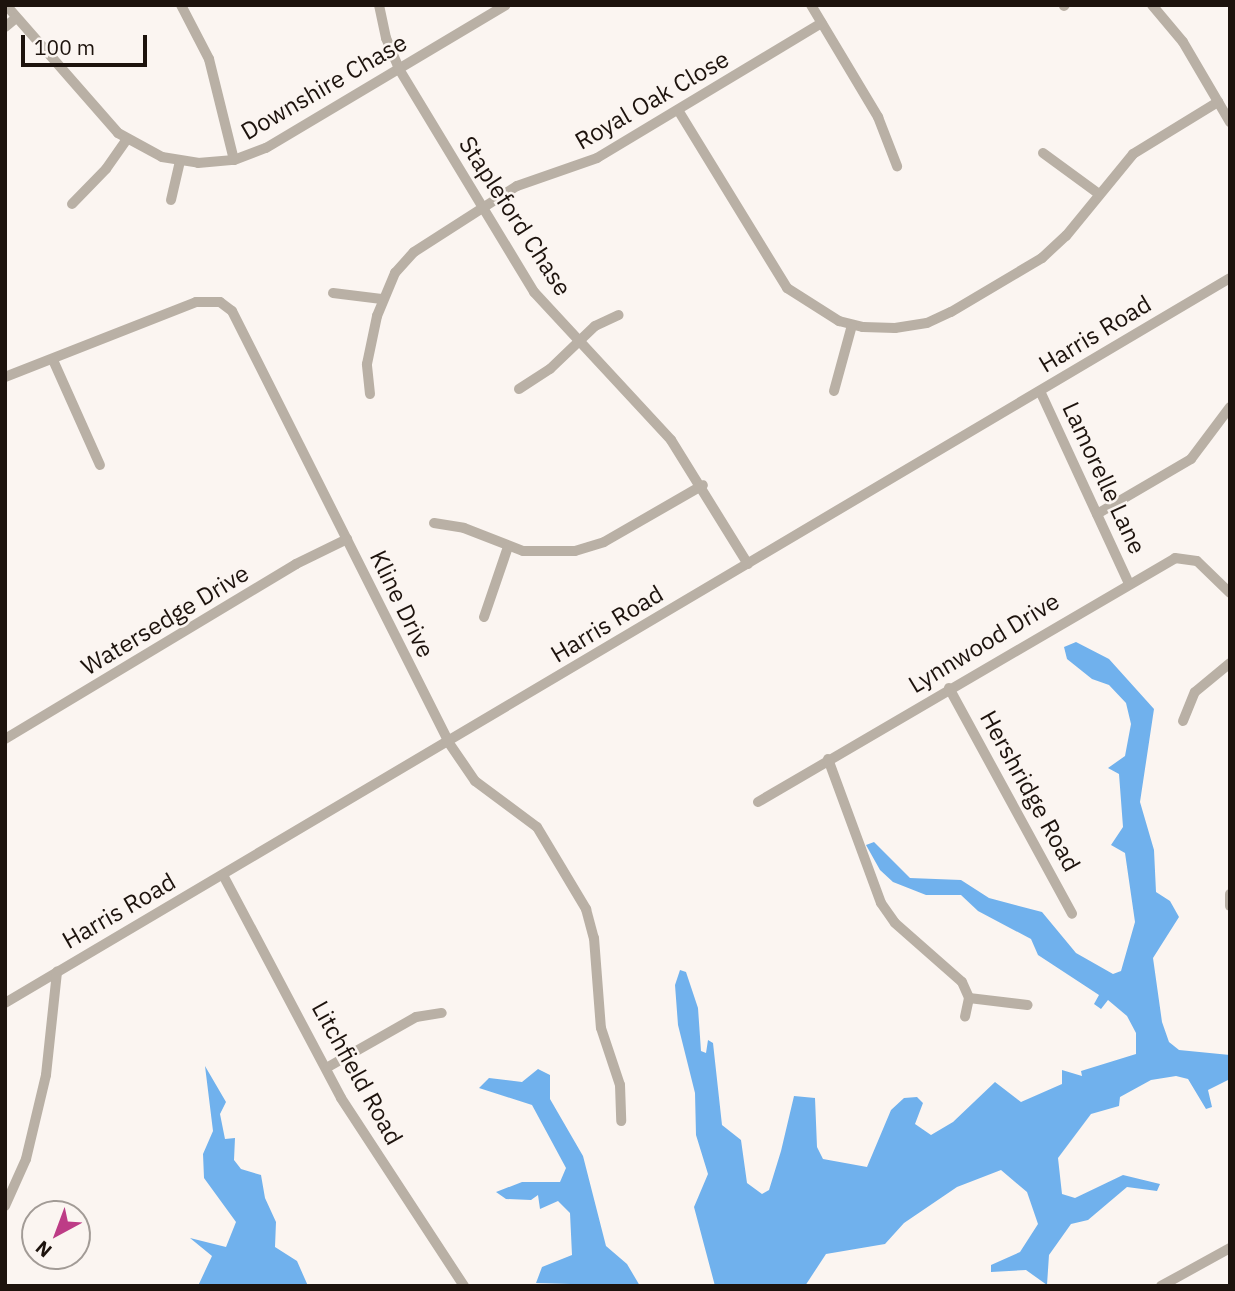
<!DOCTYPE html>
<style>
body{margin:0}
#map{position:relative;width:1235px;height:1291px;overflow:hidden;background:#fbf5f1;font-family:"IBM Plex Sans",sans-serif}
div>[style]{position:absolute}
.water>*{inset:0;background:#70b1ed}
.minor>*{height:10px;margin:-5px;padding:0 5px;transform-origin:5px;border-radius:5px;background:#b9b0a5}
span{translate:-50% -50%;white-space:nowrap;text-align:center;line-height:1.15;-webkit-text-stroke:5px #fbf5f1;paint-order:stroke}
.street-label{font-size:24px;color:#1d130d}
.frame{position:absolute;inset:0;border:7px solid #1d130d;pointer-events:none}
.north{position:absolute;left:21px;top:1200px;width:70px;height:70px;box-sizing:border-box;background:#fbf5f1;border:2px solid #a29b96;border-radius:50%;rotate:221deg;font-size:19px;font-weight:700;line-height:28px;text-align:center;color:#1d130d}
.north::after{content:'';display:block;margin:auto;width:24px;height:32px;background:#bd3c86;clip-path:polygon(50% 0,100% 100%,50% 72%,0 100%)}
.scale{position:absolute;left:21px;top:35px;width:126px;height:32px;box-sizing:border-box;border:4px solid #1d130d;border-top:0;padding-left:9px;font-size:21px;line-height:24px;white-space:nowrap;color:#1d130d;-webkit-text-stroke:5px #fbf5f1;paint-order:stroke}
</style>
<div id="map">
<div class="water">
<div style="clip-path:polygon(1076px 642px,1109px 659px,1154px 709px,1140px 802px,1154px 850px,1156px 892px,1170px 901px,1179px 917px,1153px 958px,1162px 1022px,1169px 1042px,1179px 1050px,1230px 1055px,1230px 1079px,1208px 1090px,1212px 1107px,1206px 1109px,1188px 1079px,1176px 1076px,1151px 1080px,1120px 1097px,1119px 1106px,1091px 1114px,1058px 1158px,1062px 1194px,1075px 1198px,1123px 1175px,1160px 1184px,1157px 1191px,1127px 1187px,1088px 1220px,1071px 1224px,1049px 1255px,1047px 1285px,1026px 1270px,991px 1272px,991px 1265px,1020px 1252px,1038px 1224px,1027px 1192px,1001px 1170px,957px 1187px,904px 1223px,885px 1244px,826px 1254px,805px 1286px,715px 1286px,694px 1207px,708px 1174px,696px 1135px,695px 1093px,678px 1025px,675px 985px,680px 970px,686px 972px,698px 1008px,701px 1051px,706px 1053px,708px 1040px,713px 1043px,722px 1125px,741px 1140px,747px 1183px,762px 1194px,769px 1190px,781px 1151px,794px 1096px,815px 1098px,817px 1147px,823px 1159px,867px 1167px,891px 1110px,904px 1098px,917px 1097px,923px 1103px,915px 1124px,931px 1135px,953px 1122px,995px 1082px,1021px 1102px,1062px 1084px,1062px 1070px,1082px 1076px,1081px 1071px,1136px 1054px,1136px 1033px,1127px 1016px,1108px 1000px,1101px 1009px,1094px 1004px,1099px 995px,1038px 955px,1031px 939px,978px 911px,961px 895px,926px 895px,893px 882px,880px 870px,866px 845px,874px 842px,910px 878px,961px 880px,989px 898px,1042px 912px,1076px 953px,1113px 974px,1121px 971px,1135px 922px,1125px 853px,1111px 845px,1123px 827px,1119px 774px,1108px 768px,1125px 756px,1131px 724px,1126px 703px,1109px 685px,1092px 679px,1067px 659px,1064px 647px)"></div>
<div style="clip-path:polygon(205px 1066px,226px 1102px,220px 1114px,225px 1139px,235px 1138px,234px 1160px,241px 1169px,261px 1175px,265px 1198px,276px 1222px,275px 1247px,297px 1261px,308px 1286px,198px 1286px,212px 1256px,190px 1238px,226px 1247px,236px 1222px,204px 1178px,203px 1154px,213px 1131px)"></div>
<div style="clip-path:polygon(538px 1069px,550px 1075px,550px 1099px,583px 1156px,606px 1246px,627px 1264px,640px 1286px,536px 1283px,542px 1267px,572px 1255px,570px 1213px,558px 1201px,540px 1209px,538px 1195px,531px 1200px,506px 1199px,496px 1192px,522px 1182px,560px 1182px,566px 1168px,532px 1105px,479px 1088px,489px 1078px,522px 1082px)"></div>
</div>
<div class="minor">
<div style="left:6px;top:5px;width:170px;rotate:48.8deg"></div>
<div style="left:118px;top:133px;width:50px;rotate:28.6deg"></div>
<div style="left:162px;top:157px;width:36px;rotate:9deg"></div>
<div style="left:198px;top:163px;width:36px;rotate:-5deg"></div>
<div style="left:234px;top:160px;width:34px;rotate:-21deg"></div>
<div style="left:266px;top:148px;width:279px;rotate:-30.8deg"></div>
<div style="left:181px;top:5px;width:61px;rotate:62.6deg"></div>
<div style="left:209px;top:59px;width:104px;rotate:76.1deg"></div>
<div style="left:379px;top:5px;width:34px;rotate:78deg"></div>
<div style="left:386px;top:38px;width:34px;rotate:67deg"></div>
<div style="left:399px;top:69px;width:261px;rotate:58.8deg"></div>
<div style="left:534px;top:292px;width:202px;rotate:47.2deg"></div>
<div style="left:671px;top:440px;width:146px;rotate:58.2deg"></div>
<div style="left:811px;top:5px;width:131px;rotate:59.1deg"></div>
<div style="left:878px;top:117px;width:53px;rotate:68.8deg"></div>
<div style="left:1152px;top:5px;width:48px;rotate:50deg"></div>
<div style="left:1183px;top:42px;width:93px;rotate:59.6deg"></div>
<div style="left:1064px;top:6px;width:1px;rotate:-45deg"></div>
<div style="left:5px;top:27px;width:14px;rotate:-39deg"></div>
<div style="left:678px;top:110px;width:209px;rotate:58.5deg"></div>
<div style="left:787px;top:288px;width:62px;rotate:32.4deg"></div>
<div style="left:839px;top:321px;width:25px;rotate:14deg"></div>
<div style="left:863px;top:327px;width:32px;rotate:2deg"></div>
<div style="left:895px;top:328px;width:32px;rotate:-9deg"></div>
<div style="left:927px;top:323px;width:26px;rotate:-25deg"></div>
<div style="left:951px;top:312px;width:106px;rotate:-30.7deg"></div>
<div style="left:1042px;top:258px;width:33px;rotate:-43deg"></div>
<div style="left:1066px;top:236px;width:106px;rotate:-50.7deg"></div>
<div style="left:1133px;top:154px;width:100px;rotate:-31.5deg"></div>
<div style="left:1043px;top:153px;width:69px;rotate:36.2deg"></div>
<div style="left:171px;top:200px;width:40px;rotate:-77deg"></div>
<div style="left:72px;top:204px;width:49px;rotate:-45.8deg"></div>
<div style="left:106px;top:169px;width:35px;rotate:-55deg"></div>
<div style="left:333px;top:293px;width:49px;rotate:7deg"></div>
<div style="left:53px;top:360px;width:115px;rotate:65.9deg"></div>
<div style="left:5px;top:377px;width:205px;rotate:-21.4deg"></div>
<div style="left:196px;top:302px;width:24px"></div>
<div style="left:220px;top:302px;width:15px;rotate:37deg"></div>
<div style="left:232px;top:311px;width:483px;rotate:63.3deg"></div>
<div style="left:449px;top:743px;width:46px;rotate:55.6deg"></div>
<div style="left:475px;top:781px;width:77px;rotate:36.6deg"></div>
<div style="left:537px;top:827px;width:96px;rotate:59.1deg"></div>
<div style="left:586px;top:909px;width:30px;rotate:75deg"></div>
<div style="left:594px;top:938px;width:90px;rotate:85.6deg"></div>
<div style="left:601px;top:1028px;width:60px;rotate:71.6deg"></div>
<div style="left:620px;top:1085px;width:36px;rotate:88deg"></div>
<div style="left:519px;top:389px;width:37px;rotate:-33deg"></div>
<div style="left:550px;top:369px;width:62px;rotate:-43.7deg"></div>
<div style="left:595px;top:326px;width:26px;rotate:-25deg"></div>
<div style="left:834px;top:391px;width:68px;rotate:-74.7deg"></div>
<div style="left:1040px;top:391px;width:213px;rotate:65.2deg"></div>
<div style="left:370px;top:394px;width:30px;rotate:-96deg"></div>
<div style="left:367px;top:364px;width:49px;rotate:-78.2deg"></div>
<div style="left:377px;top:316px;width:47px;rotate:-67.3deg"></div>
<div style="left:395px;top:273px;width:28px;rotate:-48deg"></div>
<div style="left:414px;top:252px;width:122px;rotate:-32.7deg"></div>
<div style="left:517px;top:186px;width:85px;rotate:-19.3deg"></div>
<div style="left:597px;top:158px;width:262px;rotate:-31deg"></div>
<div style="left:1097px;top:514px;width:109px;rotate:-30.3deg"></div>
<div style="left:1191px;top:459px;width:65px;rotate:-53.1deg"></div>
<div style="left:434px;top:523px;width:30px;rotate:9deg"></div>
<div style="left:464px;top:528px;width:63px;rotate:21.3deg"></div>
<div style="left:523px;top:551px;width:52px"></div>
<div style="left:575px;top:551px;width:30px;rotate:-17deg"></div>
<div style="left:604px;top:542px;width:114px;rotate:-29.9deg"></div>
<div style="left:484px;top:617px;width:74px;rotate:-71.1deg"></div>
<div style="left:949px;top:688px;width:257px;rotate:61.4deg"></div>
<div style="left:1183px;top:721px;width:31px;rotate:-68deg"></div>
<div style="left:1195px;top:692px;width:45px;rotate:-39.6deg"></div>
<div style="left:5px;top:739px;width:340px;rotate:-31deg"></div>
<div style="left:296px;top:564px;width:57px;rotate:-26.1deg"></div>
<div style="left:828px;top:759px;width:153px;rotate:69.8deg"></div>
<div style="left:881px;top:903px;width:24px;rotate:55deg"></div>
<div style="left:895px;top:923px;width:89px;rotate:41.4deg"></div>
<div style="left:962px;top:982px;width:17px;rotate:66deg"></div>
<div style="left:969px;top:998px;width:19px;rotate:102deg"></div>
<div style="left:758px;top:802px;width:483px;rotate:-30.3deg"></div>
<div style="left:1175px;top:558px;width:22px;rotate:8deg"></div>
<div style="left:1197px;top:561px;width:46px;rotate:44.1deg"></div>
<div style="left:223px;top:875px;width:252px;rotate:62.1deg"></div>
<div style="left:341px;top:1098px;width:225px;rotate:56.8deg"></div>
<div style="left:1230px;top:894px;width:12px;rotate:90deg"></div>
<div style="left:969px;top:998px;width:59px;rotate:6.8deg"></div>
<div style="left:5px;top:1003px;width:1423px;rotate:-30.62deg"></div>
<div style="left:328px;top:1067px;width:101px;rotate:-29.6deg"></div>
<div style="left:416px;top:1017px;width:26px;rotate:-9deg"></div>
<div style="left:5px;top:1206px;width:51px;rotate:-65.9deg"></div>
<div style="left:26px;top:1159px;width:86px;rotate:-76.6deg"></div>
<div style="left:46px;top:1075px;width:104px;rotate:-83.9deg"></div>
<div style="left:1161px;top:1286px;width:79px;rotate:-28.8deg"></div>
</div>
<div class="street-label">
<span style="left:324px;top:87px;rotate:-30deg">Downshire Chase</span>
<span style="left:652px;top:100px;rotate:-30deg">Royal Oak Close</span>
<span style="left:515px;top:216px;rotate:57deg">Stapleford Chase</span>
<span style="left:1095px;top:334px;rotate:-31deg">Harris Road</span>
<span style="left:1104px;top:478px;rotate:65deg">Lamorelle Lane</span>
<span style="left:402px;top:604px;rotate:64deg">Kline Drive</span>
<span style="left:165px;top:620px;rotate:-31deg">Watersedge Drive</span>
<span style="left:607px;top:624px;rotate:-31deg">Harris Road</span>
<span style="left:984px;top:643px;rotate:-31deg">Lynnwood Drive</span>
<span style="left:1030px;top:791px;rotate:61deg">Hershridge Road</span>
<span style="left:119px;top:911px;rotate:-30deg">Harris Road</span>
<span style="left:357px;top:1073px;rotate:61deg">Litchfield Road</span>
</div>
<div class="frame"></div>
<div class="north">N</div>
<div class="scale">100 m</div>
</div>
